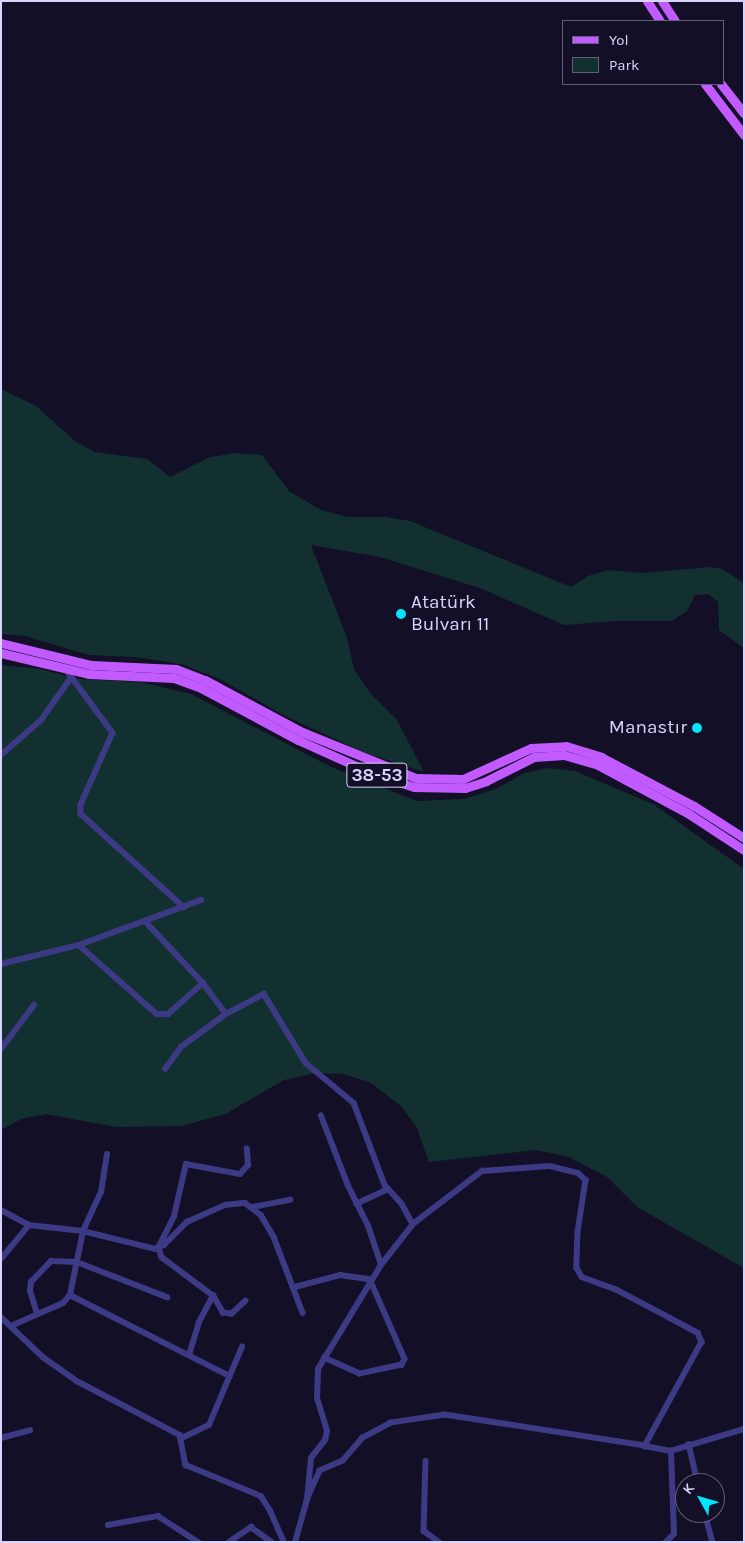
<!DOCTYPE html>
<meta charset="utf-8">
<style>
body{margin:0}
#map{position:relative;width:745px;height:1543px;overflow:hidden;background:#130f26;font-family:Karla,sans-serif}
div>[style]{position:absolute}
.green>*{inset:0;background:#12302f}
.minor>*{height:5.5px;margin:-2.75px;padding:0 2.75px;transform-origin:2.75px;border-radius:2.75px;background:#3d3a85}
.primary>*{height:9px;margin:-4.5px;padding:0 4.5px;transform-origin:4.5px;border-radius:4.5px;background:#c25bff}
.dots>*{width:14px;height:14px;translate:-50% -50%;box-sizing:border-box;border:2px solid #130f26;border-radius:50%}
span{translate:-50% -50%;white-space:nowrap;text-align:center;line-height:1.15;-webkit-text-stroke:4px #130f26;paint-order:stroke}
.shield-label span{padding:1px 4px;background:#130f26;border:1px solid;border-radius:4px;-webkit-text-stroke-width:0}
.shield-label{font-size:18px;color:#d9d4ff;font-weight:700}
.poi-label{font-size:19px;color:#d9d4ff}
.left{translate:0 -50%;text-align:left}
.right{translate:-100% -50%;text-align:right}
.frame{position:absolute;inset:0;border:2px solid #d9d4ff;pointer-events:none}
.legend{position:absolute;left:562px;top:20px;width:162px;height:65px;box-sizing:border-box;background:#130f26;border:1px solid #625e7d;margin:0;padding:6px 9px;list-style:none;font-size:15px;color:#d9d4ff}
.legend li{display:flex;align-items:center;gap:10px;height:25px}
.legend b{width:25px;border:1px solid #625e7d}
.north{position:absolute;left:675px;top:1473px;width:50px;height:50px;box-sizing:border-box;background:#130f26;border:1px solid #625e7d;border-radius:50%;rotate:309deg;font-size:14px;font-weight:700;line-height:20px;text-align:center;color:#d9d4ff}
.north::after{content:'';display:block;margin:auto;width:18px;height:22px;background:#00e5ff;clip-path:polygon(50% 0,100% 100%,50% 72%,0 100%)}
</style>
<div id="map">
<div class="green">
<div style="clip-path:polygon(1px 389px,36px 406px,76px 442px,95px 452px,147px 459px,170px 477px,210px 457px,236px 453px,262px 455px,289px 491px,321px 510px,348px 517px,385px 517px,410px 521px,571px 587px,588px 576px,608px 570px,643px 573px,710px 567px,722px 569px,744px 583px,744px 648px,719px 630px,718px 602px,708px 594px,695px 595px,687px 611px,672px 621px,616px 621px,564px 625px,480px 588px,380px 557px,311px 545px,347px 638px,354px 669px,371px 694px,397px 720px,424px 772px,363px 752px,285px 716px,220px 679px,181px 664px,135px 657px,89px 655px,25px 636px,1px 634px)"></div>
<div style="clip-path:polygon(1px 665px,40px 669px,79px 679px,140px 682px,191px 694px,331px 767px,416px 801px,464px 799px,496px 789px,524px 773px,548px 768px,575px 771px,653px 804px,744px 869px,744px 1268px,637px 1207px,607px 1177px,569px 1157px,536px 1150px,429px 1162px,417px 1128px,401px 1106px,371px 1083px,344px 1074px,315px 1073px,284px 1080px,225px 1114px,182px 1126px,116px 1127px,46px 1114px,21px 1119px,1px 1130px)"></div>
</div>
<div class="minor">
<div style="left:65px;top:668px;width:81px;rotate:53.6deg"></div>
<div style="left:113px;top:733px;width:79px;rotate:114deg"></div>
<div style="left:81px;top:805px;width:9px;rotate:90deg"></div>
<div style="left:81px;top:814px;width:139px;rotate:42.1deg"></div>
<div style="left:1px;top:755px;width:53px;rotate:-41.2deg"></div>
<div style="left:41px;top:720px;width:50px;rotate:-54.7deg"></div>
<div style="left:146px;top:922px;width:83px;rotate:46.9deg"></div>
<div style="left:203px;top:983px;width:39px;rotate:53deg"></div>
<div style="left:79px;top:945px;width:104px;rotate:41.5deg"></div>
<div style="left:157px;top:1014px;width:11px"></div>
<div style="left:168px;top:1014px;width:47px;rotate:-41.5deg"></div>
<div style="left:1px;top:964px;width:80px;rotate:-13.7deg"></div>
<div style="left:79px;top:945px;width:130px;rotate:-20.2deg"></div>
<div style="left:1px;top:1049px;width:55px;rotate:-53.1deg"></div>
<div style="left:165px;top:1069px;width:27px;rotate:-54deg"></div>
<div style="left:181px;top:1047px;width:56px;rotate:-36.3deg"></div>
<div style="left:226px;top:1014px;width:43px;rotate:-27.8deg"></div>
<div style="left:264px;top:994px;width:81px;rotate:58.7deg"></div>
<div style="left:306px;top:1063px;width:62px;rotate:39.8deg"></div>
<div style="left:354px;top:1103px;width:88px;rotate:69.3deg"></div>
<div style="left:385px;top:1185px;width:25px;rotate:48deg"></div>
<div style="left:402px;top:1204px;width:23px;rotate:61deg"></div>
<div style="left:413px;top:1224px;width:87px;rotate:-37.5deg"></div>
<div style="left:482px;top:1171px;width:68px;rotate:-4.2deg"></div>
<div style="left:550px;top:1166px;width:29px;rotate:14deg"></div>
<div style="left:578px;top:1173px;width:11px;rotate:41deg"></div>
<div style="left:586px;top:1180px;width:53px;rotate:98.7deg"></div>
<div style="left:578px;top:1232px;width:36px;rotate:92deg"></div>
<div style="left:577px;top:1268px;width:10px;rotate:61deg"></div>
<div style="left:582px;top:1277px;width:37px;rotate:20deg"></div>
<div style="left:617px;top:1290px;width:60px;rotate:27.8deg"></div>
<div style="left:670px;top:1318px;width:32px;rotate:28deg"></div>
<div style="left:698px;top:1333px;width:10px;rotate:66deg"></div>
<div style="left:702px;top:1342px;width:119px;rotate:118.7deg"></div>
<div style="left:645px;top:1446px;width:202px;rotate:-171.2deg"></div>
<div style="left:445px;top:1415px;width:55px;rotate:171.6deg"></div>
<div style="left:391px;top:1423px;width:32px;rotate:152deg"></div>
<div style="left:363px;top:1438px;width:30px;rotate:131deg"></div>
<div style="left:343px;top:1461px;width:25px;rotate:157deg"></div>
<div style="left:320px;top:1471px;width:32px;rotate:114deg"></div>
<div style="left:356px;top:1204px;width:35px;rotate:-25deg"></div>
<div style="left:253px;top:1207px;width:38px;rotate:-11deg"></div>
<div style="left:1px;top:1210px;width:32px;rotate:28deg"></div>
<div style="left:29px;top:1225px;width:54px;rotate:6.3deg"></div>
<div style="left:83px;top:1231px;width:75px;rotate:13.9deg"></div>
<div style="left:156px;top:1249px;width:9px;rotate:-27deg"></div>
<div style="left:164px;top:1245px;width:33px;rotate:-45deg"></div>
<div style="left:187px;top:1222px;width:42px;rotate:-24.1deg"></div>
<div style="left:225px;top:1205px;width:20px;rotate:-6deg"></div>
<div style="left:245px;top:1203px;width:20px;rotate:37deg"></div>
<div style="left:261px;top:1215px;width:26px;rotate:59deg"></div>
<div style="left:274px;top:1237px;width:81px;rotate:69.1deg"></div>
<div style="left:1px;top:1259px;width:44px;rotate:-50.5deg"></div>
<div style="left:381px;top:1265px;width:52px;rotate:-52deg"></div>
<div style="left:295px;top:1287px;width:47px;rotate:-14.9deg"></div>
<div style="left:340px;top:1275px;width:30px;rotate:8deg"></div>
<div style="left:370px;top:1279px;width:87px;rotate:66.4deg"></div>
<div style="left:405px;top:1359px;width:7px;rotate:117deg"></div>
<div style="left:402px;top:1365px;width:43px;rotate:167.9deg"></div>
<div style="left:360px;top:1374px;width:39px;rotate:-156deg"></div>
<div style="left:70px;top:1295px;width:179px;rotate:26.9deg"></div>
<div style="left:246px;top:1301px;width:19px;rotate:137deg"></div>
<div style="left:232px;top:1314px;width:9px;rotate:-174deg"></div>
<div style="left:223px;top:1313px;width:20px;rotate:-120deg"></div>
<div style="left:213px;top:1296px;width:64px;rotate:-143.3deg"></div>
<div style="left:162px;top:1258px;width:11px;rotate:-112deg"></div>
<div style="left:158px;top:1248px;width:36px;rotate:-63deg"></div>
<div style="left:174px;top:1216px;width:53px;rotate:-77deg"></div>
<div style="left:186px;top:1164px;width:55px;rotate:10.5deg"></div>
<div style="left:240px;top:1174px;width:12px;rotate:-48deg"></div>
<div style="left:248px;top:1165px;width:16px;rotate:-94deg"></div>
<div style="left:37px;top:1314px;width:24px;rotate:-107deg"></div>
<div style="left:30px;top:1291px;width:9px;rotate:-84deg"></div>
<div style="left:31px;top:1282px;width:29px;rotate:-46deg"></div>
<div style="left:51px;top:1261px;width:26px;rotate:2deg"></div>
<div style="left:77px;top:1262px;width:97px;rotate:21.3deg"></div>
<div style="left:1px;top:1317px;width:58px;rotate:43.6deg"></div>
<div style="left:43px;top:1357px;width:42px;rotate:35.2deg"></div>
<div style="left:77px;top:1381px;width:116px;rotate:27.7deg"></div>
<div style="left:180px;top:1435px;width:31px;rotate:79deg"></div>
<div style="left:186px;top:1465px;width:81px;rotate:22.5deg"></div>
<div style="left:261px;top:1496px;width:17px;rotate:57deg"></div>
<div style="left:270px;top:1510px;width:35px;rotate:66deg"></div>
<div style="left:11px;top:1326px;width:57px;rotate:-23.9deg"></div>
<div style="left:63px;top:1303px;width:11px;rotate:-49deg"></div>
<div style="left:70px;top:1295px;width:65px;rotate:-78.5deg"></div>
<div style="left:83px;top:1231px;width:43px;rotate:-65.2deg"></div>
<div style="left:101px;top:1192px;width:38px;rotate:-81deg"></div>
<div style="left:189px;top:1355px;width:34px;rotate:-73deg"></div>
<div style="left:199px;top:1322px;width:30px;rotate:-62deg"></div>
<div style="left:1px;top:1438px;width:30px;rotate:-15deg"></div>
<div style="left:182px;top:1438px;width:30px;rotate:-26deg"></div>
<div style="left:209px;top:1425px;width:85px;rotate:-67.1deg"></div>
<div style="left:689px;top:1444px;width:40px;rotate:77deg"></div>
<div style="left:645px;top:1446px;width:26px;rotate:11deg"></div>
<div style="left:671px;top:1451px;width:76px;rotate:-16.8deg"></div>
<div style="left:426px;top:1461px;width:70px;rotate:91.6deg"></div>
<div style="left:424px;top:1531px;width:19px;rotate:36deg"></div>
<div style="left:705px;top:1513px;width:30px;rotate:75deg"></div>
<div style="left:108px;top:1525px;width:51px;rotate:-10.2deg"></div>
<div style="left:158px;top:1516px;width:48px;rotate:33deg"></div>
<div style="left:229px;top:1542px;width:27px;rotate:-34deg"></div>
<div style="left:251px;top:1527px;width:26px;rotate:36deg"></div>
<div style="left:295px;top:1542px;width:44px;rotate:-74.1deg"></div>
<div style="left:307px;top:1500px;width:42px;rotate:-84.6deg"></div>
<div style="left:311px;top:1458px;width:23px;rotate:-52deg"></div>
<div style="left:325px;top:1440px;width:9px;rotate:-77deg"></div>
<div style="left:327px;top:1431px;width:34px;rotate:-107deg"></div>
<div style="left:317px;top:1399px;width:30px;rotate:-88deg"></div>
<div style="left:318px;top:1369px;width:122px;rotate:-58.8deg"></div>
<div style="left:381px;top:1265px;width:41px;rotate:-108.4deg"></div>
<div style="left:368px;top:1226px;width:45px;rotate:-116.6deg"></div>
<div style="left:348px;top:1186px;width:75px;rotate:-111.1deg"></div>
<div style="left:666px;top:1542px;width:11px;rotate:-45deg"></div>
<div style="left:674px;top:1534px;width:83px;rotate:-92.1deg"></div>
</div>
<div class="primary">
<div style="left:647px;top:1px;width:24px;rotate:57deg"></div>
<div style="left:662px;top:1px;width:24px;rotate:57deg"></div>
<div style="left:705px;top:84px;width:64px;rotate:52.6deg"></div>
<div style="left:721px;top:84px;width:37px;rotate:52deg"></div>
<div style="left:1px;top:643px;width:93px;rotate:13.7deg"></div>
<div style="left:91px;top:665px;width:85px;rotate:2.7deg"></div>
<div style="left:176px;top:669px;width:31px;rotate:21deg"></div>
<div style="left:205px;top:680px;width:110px;rotate:28.2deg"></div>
<div style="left:302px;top:732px;width:123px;rotate:22deg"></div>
<div style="left:416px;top:778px;width:47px;rotate:1.2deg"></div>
<div style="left:463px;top:779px;width:75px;rotate:-24.5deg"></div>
<div style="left:531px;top:748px;width:35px;rotate:-3deg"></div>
<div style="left:566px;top:746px;width:37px;rotate:17deg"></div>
<div style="left:601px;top:757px;width:105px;rotate:27.8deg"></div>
<div style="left:694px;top:806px;width:59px;rotate:32.6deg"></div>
<div style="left:1px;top:653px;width:90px;rotate:13.4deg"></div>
<div style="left:89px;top:674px;width:85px;rotate:2.7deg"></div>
<div style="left:174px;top:678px;width:29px;rotate:20deg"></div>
<div style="left:201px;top:688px;width:110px;rotate:28.2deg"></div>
<div style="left:298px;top:740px;width:83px;rotate:24.1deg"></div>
<div style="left:374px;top:774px;width:42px;rotate:18deg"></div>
<div style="left:414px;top:787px;width:51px;rotate:1.1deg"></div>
<div style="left:465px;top:788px;width:22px;rotate:-18deg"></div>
<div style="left:486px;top:781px;width:54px;rotate:-26.6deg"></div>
<div style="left:534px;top:757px;width:30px;rotate:-4deg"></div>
<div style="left:564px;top:755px;width:35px;rotate:16deg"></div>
<div style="left:598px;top:765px;width:103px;rotate:28.3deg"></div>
<div style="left:689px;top:814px;width:66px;rotate:33.2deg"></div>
</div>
<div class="dots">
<div style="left:401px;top:614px;background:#00e5ff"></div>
<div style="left:697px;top:728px;background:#00e5ff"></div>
</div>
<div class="shield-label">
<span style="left:377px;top:775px">38-53</span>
</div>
<div class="poi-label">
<span class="left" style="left:411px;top:614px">Atatürk<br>Bulvarı 11</span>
<span class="right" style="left:687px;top:728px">Manastır</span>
</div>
<div class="frame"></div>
<ul class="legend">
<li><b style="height:6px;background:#c25bff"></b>Yol</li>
<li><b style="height:14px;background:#12302f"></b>Park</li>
</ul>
<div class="north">K</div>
</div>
